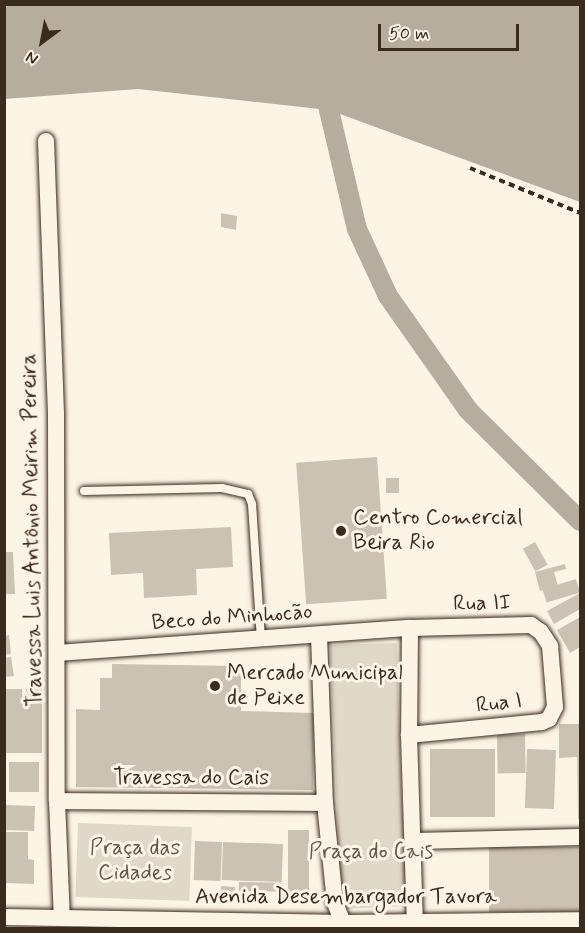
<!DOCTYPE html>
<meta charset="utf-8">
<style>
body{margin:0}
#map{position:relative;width:585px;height:933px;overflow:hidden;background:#fcf5e5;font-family:Mynerve,sans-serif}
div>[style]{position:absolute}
.green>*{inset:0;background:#e0d8c8;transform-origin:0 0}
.water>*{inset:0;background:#b7ad9e}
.canal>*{height:20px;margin:-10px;padding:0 10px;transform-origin:10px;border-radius:10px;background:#b7ad9e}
.building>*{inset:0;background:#ccc2b3;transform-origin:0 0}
.path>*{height:4px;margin-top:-2px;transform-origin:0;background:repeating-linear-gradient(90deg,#3b2a1e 0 6px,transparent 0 10.5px)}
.roads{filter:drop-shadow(0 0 2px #3b2a1e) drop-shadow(0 0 2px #3b2a1e)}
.lane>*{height:8px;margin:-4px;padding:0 4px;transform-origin:4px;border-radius:4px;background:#fcf5e5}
.street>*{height:16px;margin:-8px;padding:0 8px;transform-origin:8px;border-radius:8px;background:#fcf5e5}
.dots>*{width:16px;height:16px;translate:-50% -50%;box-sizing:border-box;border:3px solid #fcf5e5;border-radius:50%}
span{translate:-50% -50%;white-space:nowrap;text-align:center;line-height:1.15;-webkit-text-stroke:6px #fcf5e5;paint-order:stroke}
.poi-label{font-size:22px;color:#3b2a1e}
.left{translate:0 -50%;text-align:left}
.street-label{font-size:22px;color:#3b2a1e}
.park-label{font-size:22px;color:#645648}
.frame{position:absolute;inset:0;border:6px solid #3b2a1e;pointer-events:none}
.north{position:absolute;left:12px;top:12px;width:60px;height:60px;-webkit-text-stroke:4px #fcf5e5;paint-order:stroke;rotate:212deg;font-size:16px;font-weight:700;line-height:24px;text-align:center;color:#3b2a1e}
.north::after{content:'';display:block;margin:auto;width:21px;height:27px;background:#3b2a1e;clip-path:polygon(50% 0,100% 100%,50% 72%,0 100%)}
.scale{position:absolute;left:378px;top:24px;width:141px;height:27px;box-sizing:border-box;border:3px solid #3b2a1e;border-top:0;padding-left:8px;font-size:18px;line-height:21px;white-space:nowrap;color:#3b2a1e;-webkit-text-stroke:4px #fcf5e5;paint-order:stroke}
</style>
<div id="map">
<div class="green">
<div style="clip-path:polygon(397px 643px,401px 789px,408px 906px,341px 909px,330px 645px)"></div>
<div style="left:78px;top:823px;width:114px;height:74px;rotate:2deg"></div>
</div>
<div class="water">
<div style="clip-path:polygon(5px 4px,580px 5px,580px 202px,329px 110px,138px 89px,5px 99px)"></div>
</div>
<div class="canal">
<div style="left:327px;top:84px;width:26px;rotate:86deg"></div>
<div style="left:329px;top:110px;width:122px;rotate:76.8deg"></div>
<div style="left:357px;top:229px;width:74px;rotate:65.2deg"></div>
<div style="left:388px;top:296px;width:139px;rotate:54.9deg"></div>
<div style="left:468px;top:410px;width:158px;rotate:44.7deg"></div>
</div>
<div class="building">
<div style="clip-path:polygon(221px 213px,237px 216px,236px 230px,221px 227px)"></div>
<div style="left:377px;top:457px;width:142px;height:81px;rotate:86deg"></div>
<div style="left:386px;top:478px;width:13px;height:15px"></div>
<div style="clip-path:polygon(231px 527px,233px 567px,196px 569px,197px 595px,144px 598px,143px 573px,111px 575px,109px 533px)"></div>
<div style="left:535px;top:542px;width:26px;height:14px;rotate:61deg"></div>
<div style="clip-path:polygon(4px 552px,13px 552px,15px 594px,4px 594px)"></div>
<div style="clip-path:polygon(565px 564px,566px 569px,554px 572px,558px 586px,540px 591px,535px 572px)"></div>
<div style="left:576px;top:579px;width:14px;height:35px;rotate:73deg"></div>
<div style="clip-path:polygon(580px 593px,580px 609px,554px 624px,547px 611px)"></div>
<div style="clip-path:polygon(580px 617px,580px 647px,570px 653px,557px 630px)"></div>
<div style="clip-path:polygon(9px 635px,11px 654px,4px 655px,4px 636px)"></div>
<div style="clip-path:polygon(11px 657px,14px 676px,4px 677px,4px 658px)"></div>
<div style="clip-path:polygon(112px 664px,241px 666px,241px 711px,314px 713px,313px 790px,76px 787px,76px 709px,100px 710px,100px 678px,112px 678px)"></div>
<div style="left:6px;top:689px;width:36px;height:64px"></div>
<div style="clip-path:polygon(559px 724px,580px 724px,580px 819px,578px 819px,577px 757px,559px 758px)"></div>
<div style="left:525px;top:734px;width:39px;height:28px;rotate:89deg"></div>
<div style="left:430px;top:749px;width:65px;height:68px"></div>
<div style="left:527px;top:749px;width:29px;height:59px;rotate:2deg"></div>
<div style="left:9px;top:762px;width:30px;height:30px"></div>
<div style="left:4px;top:805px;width:31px;height:25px;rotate:2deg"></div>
<div style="left:288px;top:830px;width:21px;height:64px"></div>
<div style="clip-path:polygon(4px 832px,28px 832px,28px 859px,34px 860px,34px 884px,4px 883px)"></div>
<div style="left:195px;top:841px;width:27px;height:39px;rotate:2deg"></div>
<div style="left:223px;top:842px;width:60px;height:38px;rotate:2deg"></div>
<div style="left:580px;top:847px;width:65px;height:91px;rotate:90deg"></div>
<div style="left:239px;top:882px;width:42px;height:9px;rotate:1deg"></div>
<div style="left:221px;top:886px;width:14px;height:15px;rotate:4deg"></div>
</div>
<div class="path">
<div style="left:470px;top:168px;width:119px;rotate:22.2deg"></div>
</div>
<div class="roads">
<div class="lane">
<div style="left:84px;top:491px;width:138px;rotate:-1.2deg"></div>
<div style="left:222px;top:488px;width:27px;rotate:13deg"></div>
<div style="left:248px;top:494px;width:11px;rotate:68deg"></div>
<div style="left:252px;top:504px;width:135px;rotate:86.2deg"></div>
</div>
<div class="street">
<div style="left:46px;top:141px;width:275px;rotate:87.9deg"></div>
<div style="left:56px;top:416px;width:385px;rotate:89.9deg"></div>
<div style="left:57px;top:801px;width:117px;rotate:87.6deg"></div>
<div style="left:410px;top:628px;width:107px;rotate:90.5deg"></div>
<div style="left:409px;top:735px;width:186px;rotate:88.2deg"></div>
<div style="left:319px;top:635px;width:168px;rotate:88deg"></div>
<div style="left:325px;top:803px;width:100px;rotate:84.3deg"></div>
<div style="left:335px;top:903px;width:27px;rotate:68deg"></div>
<div style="left:57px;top:653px;width:354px;rotate:-4.1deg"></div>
<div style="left:410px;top:628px;width:121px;rotate:-1.4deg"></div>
<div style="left:531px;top:625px;width:12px;rotate:35deg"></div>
<div style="left:541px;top:632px;width:17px;rotate:57deg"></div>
<div style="left:550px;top:646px;width:61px;rotate:85.3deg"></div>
<div style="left:555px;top:707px;width:13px;rotate:117deg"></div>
<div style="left:549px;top:719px;width:8px;rotate:157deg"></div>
<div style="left:542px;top:722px;width:134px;rotate:174.4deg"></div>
<div style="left:57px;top:801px;width:268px;rotate:0.4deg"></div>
<div style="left:414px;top:841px;width:166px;rotate:-1.4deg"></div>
<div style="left:4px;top:917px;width:341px;rotate:1deg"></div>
<div style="left:345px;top:923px;width:235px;rotate:-0.7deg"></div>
</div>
</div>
<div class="dots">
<div style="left:341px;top:531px;background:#3b2a1e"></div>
<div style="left:215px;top:686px;background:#3b2a1e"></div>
</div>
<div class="poi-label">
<span class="left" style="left:353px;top:531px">Centro Comercial<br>Beira Rio</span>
<span class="left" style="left:227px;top:686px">Mercado Municipal<br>de Peixe</span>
</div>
<div class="street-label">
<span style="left:33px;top:530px;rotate:-91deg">Travessa Luis Antônio Meirim Pereira</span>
<span style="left:482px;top:604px;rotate:-1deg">Rua II</span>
<span style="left:232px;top:618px;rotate:-4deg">Beco do Minhocão</span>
<span style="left:499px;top:704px;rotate:-6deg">Rua I</span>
<span style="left:191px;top:779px">Travessa do Cais</span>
<span style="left:346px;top:898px">Avenida Desembargador Tavora</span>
</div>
<div class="park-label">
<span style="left:135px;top:861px">Praça das<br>Cidades</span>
<span style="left:371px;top:853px">Praça do Cais</span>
</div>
<div class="frame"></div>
<div class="north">N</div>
<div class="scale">50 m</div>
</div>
